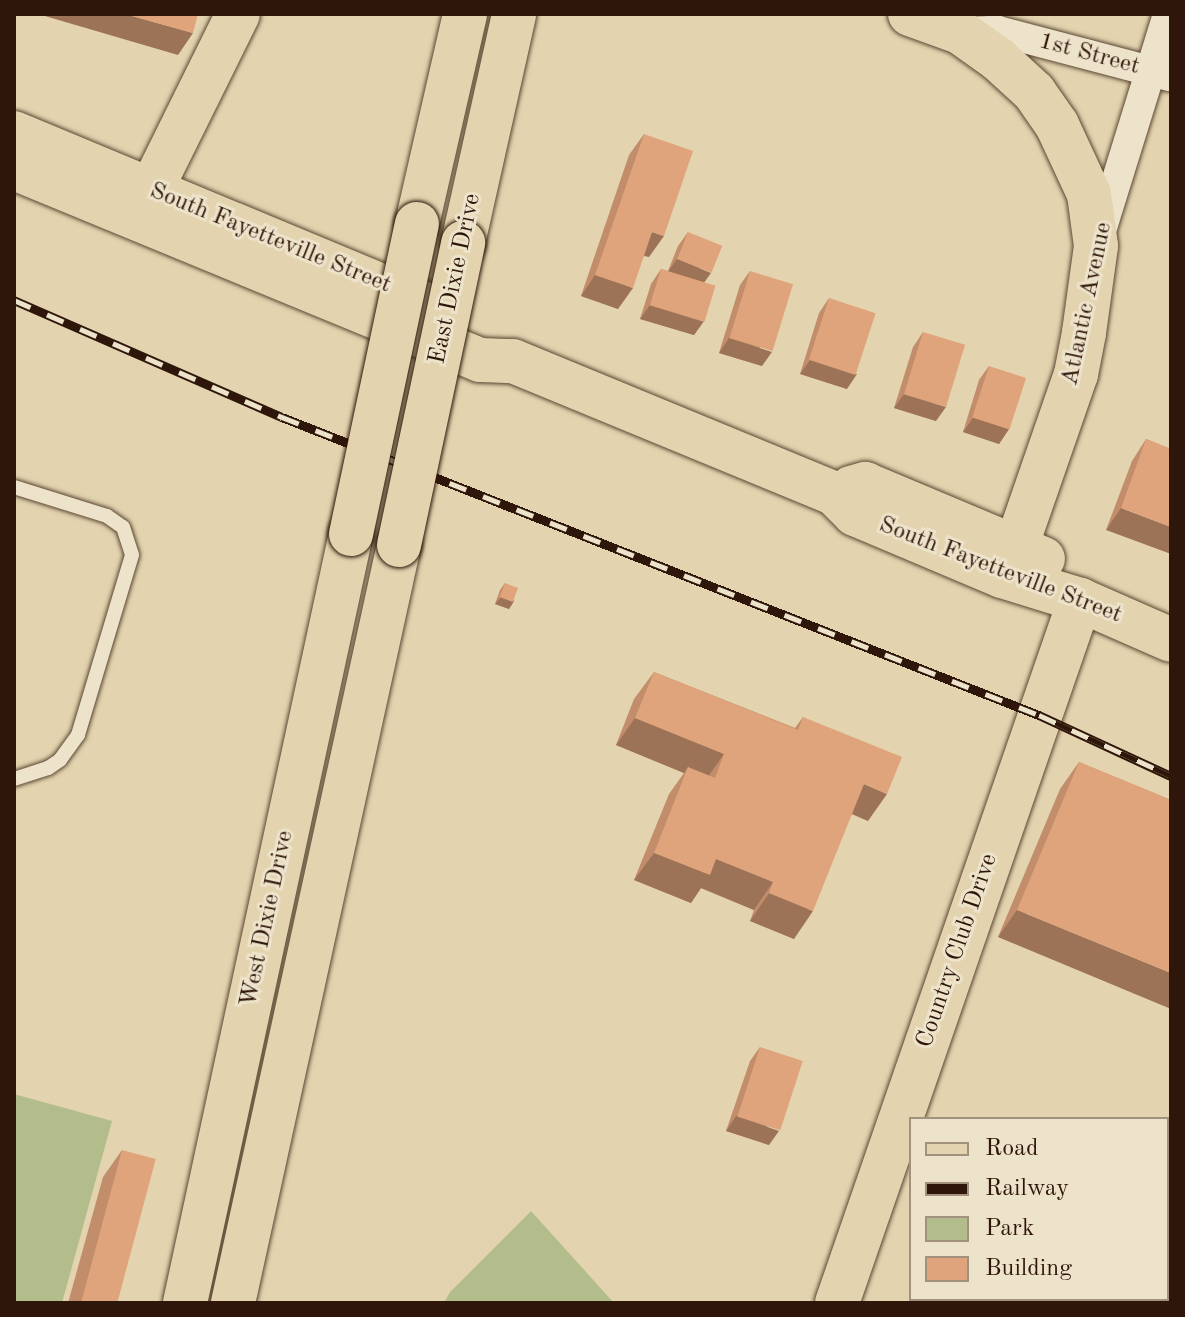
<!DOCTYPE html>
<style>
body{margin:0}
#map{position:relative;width:1185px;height:1317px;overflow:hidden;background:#e3d4af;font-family:"Old Standard TT",serif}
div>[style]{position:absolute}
.green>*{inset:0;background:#b3bd8b}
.roads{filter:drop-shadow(0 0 2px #5c4633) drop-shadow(0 0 2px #5c4633)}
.service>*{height:14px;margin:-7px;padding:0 7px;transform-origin:7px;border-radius:7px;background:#ede3cb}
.minor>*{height:30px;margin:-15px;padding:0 15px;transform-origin:15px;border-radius:15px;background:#ede3cb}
.primary>*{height:44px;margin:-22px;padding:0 22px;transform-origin:22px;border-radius:22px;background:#e3d4af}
.rail>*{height:9px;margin-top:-4.5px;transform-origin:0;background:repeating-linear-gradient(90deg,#ede3cb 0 18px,#2f160a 0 36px);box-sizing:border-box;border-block:2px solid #2f160a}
.bridges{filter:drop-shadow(0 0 2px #2f160a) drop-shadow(0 0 2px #2f160a)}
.primary-bridge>*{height:44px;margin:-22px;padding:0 22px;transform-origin:22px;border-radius:22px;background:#e3d4af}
.wall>*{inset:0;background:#c18d6b}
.shaded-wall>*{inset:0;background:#9d7357}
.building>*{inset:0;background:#e0a47c;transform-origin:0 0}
span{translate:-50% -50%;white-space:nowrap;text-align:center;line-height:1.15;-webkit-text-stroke:6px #ede3cb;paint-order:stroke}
.street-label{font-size:24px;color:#2f160a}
.frame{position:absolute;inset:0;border:16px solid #2f160a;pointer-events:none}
.legend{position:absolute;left:909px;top:1117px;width:260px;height:184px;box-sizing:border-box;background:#ede3cb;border:2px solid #a1917e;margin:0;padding:10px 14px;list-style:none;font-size:24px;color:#2f160a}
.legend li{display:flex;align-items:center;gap:16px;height:40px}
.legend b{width:40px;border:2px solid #a1917e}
</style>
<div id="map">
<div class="green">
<div style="clip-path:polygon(14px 1094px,112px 1121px,62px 1303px,14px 1303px)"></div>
<div style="clip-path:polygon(531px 1211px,614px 1303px,444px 1303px,450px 1292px)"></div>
</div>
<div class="roads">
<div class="service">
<div style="left:14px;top:487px;width:97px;rotate:17.3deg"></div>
<div style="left:107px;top:516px;width:19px;rotate:35deg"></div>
<div style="left:123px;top:527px;width:29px;rotate:72deg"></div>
<div style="left:132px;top:555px;width:188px;rotate:106.7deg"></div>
<div style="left:78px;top:735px;width:31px;rotate:126deg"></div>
<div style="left:60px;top:760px;width:14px;rotate:146deg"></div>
<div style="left:48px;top:768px;width:36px;rotate:162deg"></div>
</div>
<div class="minor">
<div style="left:960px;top:32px;width:38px;rotate:-2deg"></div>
<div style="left:998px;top:31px;width:177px;rotate:14.7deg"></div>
<div style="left:1100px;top:234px;width:230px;rotate:-72.8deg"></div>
</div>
<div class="primary">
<div style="left:910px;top:14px;width:53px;rotate:19.8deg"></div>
<div style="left:960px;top:32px;width:47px;rotate:35.4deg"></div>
<div style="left:998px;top:59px;width:49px;rotate:42.5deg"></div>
<div style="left:1034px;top:92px;width:40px;rotate:55.1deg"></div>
<div style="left:1057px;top:125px;width:76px;rotate:65.1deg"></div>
<div style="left:1089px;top:194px;width:52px;rotate:82.3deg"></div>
<div style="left:1096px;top:246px;width:88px;rotate:97.9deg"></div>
<div style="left:1084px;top:333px;width:42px;rotate:101deg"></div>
<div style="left:1076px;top:374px;width:183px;rotate:109.1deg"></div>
<div style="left:14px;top:133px;width:455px;rotate:22.6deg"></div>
<div style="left:14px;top:168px;width:504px;rotate:22.39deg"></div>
<div style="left:480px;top:360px;width:33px;rotate:2deg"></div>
<div style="left:513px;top:361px;width:347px;rotate:22.4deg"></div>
<div style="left:834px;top:493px;width:30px;rotate:45deg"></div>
<div style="left:855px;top:514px;width:160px;rotate:22.9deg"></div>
<div style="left:1002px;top:576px;width:82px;rotate:17.1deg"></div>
<div style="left:1080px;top:600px;width:99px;rotate:23.7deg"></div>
<div style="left:151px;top:190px;width:196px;rotate:-63.7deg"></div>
<div style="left:417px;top:224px;width:215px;rotate:-77.1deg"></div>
<div style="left:463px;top:243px;width:235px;rotate:-77.4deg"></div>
<div style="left:851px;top:488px;width:15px;rotate:-16deg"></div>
<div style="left:865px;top:484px;width:193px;rotate:22.8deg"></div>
<div style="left:185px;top:1303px;width:787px;rotate:-77.82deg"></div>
<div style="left:233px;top:1303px;width:776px;rotate:-77.65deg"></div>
<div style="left:837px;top:1303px;width:744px;rotate:-70.93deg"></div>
</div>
</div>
<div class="rail">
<div style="left:14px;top:300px;width:292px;rotate:23.6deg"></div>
<div style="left:282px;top:417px;width:814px;rotate:21.49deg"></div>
<div style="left:1039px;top:715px;width:145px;rotate:24.8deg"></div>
</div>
<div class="bridges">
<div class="primary-bridge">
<div style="left:351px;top:534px;width:317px;rotate:-78deg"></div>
<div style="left:399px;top:545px;width:309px;rotate:-78deg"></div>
</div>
</div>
<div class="wall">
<div style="clip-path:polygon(644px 134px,649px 257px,644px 256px,618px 309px,581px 296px,629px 155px)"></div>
<div style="clip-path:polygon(688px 232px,704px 282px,704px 321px,694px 335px,640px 319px,651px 284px,661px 269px,668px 271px,678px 246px)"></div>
<div style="clip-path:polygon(750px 271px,762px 366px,719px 353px,740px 285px)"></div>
<div style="clip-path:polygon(829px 298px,847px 389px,800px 374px,819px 313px)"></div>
<div style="clip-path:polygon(923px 332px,936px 421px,894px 408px,913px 347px)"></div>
<div style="clip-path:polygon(989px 366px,1009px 429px,999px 444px,963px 432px,979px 380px)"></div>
<div style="clip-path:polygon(1146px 439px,1171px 449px,1106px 530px,1132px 461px)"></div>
<div style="clip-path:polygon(505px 583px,514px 601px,509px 609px,495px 604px,500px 590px)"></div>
<div style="clip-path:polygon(654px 672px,795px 728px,803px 717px,868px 821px,852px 814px,794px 939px,750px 921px,754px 910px,701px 888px,691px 903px,634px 880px,669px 794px,684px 773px,616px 745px,634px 699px)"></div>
<div style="clip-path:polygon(1079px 762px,1171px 800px,998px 937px,1060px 789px)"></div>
<div style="clip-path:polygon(760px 1047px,769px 1145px,726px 1131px,750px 1061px)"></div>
<div style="clip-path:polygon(122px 1150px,116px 1303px,68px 1303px,103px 1177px)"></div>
</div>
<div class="shaded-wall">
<div style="clip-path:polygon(38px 14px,125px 14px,193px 33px,178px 55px)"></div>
<div style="clip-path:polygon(652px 232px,664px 236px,649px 257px,637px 253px)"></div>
<div style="clip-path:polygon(677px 259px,711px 273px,701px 287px,667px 273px)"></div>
<div style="clip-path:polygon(595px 275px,633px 288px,618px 309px,581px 296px)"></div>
<div style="clip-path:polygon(650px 305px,704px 321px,694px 335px,640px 319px)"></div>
<div style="clip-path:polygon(729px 338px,772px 352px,762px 366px,719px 353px)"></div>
<div style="clip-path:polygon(810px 360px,857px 374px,847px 389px,800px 374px)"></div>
<div style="clip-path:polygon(904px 394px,946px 407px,936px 421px,894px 408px)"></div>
<div style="clip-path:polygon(973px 418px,1009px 429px,999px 444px,963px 432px)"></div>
<div style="clip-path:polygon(1121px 508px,1171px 527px,1171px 554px,1106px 530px)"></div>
<div style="clip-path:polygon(501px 597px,514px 601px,509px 609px,495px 604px)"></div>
<div style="clip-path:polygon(635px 718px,724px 754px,705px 781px,688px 767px,684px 773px,616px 745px)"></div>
<div style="clip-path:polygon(864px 784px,887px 794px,868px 821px,845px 811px)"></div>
<div style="clip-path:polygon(654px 853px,716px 859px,773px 882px,754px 910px,701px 888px,691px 903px,634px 880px)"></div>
<div style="clip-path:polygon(769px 893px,813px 911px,794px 939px,750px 921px)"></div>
<div style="clip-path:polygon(1017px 910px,1171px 973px,1171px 1009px,998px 937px)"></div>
<div style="clip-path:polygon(736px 1116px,779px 1131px,769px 1145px,726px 1131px)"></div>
</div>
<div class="building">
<div style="clip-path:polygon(125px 14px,198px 14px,193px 33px)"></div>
<div style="clip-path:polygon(644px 134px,693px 151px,664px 236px,652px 232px,633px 288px,595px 275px)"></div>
<div style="left:688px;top:232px;width:37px;height:29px;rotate:22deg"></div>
<div style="left:661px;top:269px;width:57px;height:38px;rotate:17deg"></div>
<div style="left:750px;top:271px;width:45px;height:70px;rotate:17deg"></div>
<div style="left:829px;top:298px;width:49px;height:65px;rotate:18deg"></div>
<div style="left:923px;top:332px;width:44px;height:65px;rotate:17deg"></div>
<div style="left:989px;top:366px;width:39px;height:54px;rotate:18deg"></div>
<div style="clip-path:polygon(1146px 439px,1171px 449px,1171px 527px,1121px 508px)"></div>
<div style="left:505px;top:583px;width:14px;height:15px;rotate:21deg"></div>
<div style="clip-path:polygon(654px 672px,798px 730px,803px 717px,902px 757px,887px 794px,864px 784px,813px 911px,769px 893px,773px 882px,716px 859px,710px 875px,654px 853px,688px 767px,715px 778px,724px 754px,635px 718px)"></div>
<div style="clip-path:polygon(1079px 762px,1171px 800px,1171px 973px,1017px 910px)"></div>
<div style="left:760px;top:1047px;width:45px;height:73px;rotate:18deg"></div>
<div style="left:122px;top:1150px;width:35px;height:159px;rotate:15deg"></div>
</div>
<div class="street-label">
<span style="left:1089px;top:55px;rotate:15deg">1st Street</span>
<span style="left:270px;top:239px;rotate:22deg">South Fayetteville Street</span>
<span style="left:456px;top:279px;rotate:-78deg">East Dixie Drive</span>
<span style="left:1088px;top:304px;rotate:-78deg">Atlantic Avenue</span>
<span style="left:1000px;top:571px;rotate:21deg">South Fayetteville Street</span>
<span style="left:268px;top:919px;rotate:-78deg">West Dixie Drive</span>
<span style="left:958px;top:951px;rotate:-71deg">Country Club Drive</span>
</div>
<div class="frame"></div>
<ul class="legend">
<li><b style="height:10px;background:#e3d4af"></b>Road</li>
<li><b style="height:10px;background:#2f160a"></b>Railway</li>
<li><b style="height:22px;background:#b3bd8b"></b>Park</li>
<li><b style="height:22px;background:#e0a47c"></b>Building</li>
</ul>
</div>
